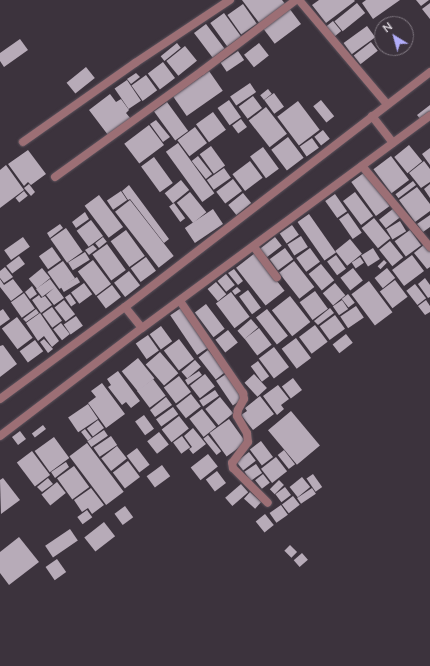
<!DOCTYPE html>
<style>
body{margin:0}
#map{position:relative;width:430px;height:666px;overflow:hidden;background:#3c333d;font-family:Lato,sans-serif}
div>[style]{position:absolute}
.building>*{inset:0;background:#b7abb8;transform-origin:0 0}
.roads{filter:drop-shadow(0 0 1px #5a515b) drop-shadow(0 0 1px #5a515b)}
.minor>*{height:8px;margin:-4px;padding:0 4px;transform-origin:4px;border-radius:4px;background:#9c6f75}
.tertiary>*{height:8px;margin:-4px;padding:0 4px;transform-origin:4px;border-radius:4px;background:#9c6f75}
span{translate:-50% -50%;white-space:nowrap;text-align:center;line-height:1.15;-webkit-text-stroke:4px #3c333d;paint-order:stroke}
.north{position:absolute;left:374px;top:16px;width:40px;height:40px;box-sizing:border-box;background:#3c333d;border:1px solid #7e767f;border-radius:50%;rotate:323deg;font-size:11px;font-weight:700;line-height:16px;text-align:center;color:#e0dae1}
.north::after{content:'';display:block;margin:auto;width:14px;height:18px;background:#b2adf9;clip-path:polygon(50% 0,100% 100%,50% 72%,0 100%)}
</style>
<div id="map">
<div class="building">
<div style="clip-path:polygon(242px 0,282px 0,286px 5px,260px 24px)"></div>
<div style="clip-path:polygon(319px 0,354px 0,355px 1px,326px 23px,312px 5px)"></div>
<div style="clip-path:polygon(366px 0,400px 0,373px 19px,362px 3px)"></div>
<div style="clip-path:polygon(416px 0,429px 0,421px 6px)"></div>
<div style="left:357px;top:3px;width:13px;height:29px;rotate:51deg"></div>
<div style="clip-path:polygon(430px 3px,430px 19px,422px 9px)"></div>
<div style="left:243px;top:4px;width:24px;height:19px;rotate:55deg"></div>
<div style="left:289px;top:8px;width:20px;height:33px;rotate:53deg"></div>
<div style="left:224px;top:13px;width:29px;height:17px;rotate:54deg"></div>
<div style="left:333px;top:21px;width:13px;height:10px;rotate:51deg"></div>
<div style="left:206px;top:24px;width:31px;height:15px;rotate:53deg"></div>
<div style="left:367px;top:26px;width:14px;height:29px;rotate:54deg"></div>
<div style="clip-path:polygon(20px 39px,28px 50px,4px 67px,0 61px,0 53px)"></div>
<div style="left:371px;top:42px;width:11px;height:22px;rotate:52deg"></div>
<div style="left:177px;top:43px;width:6px;height:21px;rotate:51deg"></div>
<div style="left:259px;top:43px;width:16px;height:19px;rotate:52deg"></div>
<div style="left:185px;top:46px;width:19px;height:24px;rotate:51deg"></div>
<div style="left:238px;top:51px;width:11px;height:21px;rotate:56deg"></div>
<div style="left:163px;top:62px;width:20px;height:19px;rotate:53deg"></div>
<div style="left:86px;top:67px;width:14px;height:25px;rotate:51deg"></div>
<div style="left:209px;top:71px;width:24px;height:44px;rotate:55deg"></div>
<div style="clip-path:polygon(136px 73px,140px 77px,131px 84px,127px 79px)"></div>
<div style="left:146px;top:75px;width:19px;height:18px;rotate:54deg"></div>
<div style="left:127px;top:80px;width:25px;height:15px;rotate:56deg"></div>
<div style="left:250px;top:83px;width:11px;height:24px;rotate:56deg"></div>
<div style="left:268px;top:89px;width:6px;height:10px;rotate:51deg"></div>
<div style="left:274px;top:93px;width:17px;height:12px;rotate:54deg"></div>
<div style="clip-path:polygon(110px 94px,116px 102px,121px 99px,129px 110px,126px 113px,131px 119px,108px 135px,89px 110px)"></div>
<div style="left:253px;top:96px;width:15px;height:18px;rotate:53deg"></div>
<div style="left:229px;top:100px;width:21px;height:14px;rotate:55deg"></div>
<div style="left:321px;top:100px;width:21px;height:10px;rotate:51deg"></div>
<div style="left:298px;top:101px;width:36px;height:26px;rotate:53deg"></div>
<div style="left:167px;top:102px;width:36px;height:16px;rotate:54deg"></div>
<div style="clip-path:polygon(430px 105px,430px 113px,421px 120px,417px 115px)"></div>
<div style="left:266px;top:107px;width:34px;height:22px;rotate:52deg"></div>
<div style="left:213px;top:112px;width:22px;height:21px;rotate:54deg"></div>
<div style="left:241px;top:119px;width:10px;height:11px;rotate:53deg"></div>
<div style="clip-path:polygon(156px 120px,170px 137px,163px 142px,150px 124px)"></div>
<div style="left:149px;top:125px;width:25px;height:31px;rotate:53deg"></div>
<div style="left:195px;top:127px;width:20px;height:22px;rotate:53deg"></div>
<div style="left:323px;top:130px;width:11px;height:11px;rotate:52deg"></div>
<div style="left:288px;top:137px;width:26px;height:21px;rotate:53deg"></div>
<div style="left:312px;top:138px;width:12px;height:15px;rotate:55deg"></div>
<div style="left:178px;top:143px;width:62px;height:15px;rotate:54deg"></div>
<div style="left:409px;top:145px;width:21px;height:19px;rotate:51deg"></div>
<div style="left:211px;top:146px;width:24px;height:14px;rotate:54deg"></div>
<div style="left:263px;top:147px;width:27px;height:16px;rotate:54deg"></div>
<div style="clip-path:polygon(430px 148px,430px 165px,422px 154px)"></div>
<div style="clip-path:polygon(28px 150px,46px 174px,31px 185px,28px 182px,24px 186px,8px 164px)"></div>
<div style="left:198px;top:156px;width:23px;height:8px;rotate:52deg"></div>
<div style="left:391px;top:156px;width:30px;height:22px;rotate:53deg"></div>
<div style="left:154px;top:157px;width:32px;height:16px;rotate:54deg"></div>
<div style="left:250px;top:161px;width:21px;height:22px;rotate:53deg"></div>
<div style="clip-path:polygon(424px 161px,430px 169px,430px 182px,421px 188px,409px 173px)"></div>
<div style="clip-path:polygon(6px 165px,24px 190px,0 208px,0 170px)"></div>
<div style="left:224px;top:168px;width:12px;height:21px;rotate:55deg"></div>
<div style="left:365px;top:172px;width:42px;height:17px;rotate:54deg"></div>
<div style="left:233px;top:179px;width:15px;height:21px;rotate:53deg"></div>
<div style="left:181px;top:180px;width:13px;height:21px;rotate:51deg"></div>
<div style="left:413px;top:181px;width:5px;height:22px;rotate:53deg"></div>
<div style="clip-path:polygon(29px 184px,35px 192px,31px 196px,24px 188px)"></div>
<div style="clip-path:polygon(430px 184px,430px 198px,424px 189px)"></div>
<div style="clip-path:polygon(129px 185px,169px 239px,164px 243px,130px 199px,128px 200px,122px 191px)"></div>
<div style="clip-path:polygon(417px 187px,430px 204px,430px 211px,415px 222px,399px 200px)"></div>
<div style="left:24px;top:191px;width:6px;height:11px;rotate:51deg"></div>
<div style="left:121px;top:191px;width:11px;height:17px;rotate:56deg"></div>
<div style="left:190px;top:192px;width:26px;height:17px;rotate:51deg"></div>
<div style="left:355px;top:192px;width:30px;height:15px;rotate:53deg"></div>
<div style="left:243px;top:193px;width:13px;height:19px;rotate:51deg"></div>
<div style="left:335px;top:194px;width:21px;height:12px;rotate:55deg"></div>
<div style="left:99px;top:195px;width:40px;height:18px;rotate:53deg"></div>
<div style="left:130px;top:200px;width:71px;height:19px;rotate:52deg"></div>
<div style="left:174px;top:203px;width:19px;height:6px;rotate:54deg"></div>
<div style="left:394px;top:208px;width:11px;height:19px;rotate:52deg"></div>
<div style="left:213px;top:209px;width:18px;height:34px;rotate:56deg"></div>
<div style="clip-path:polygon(85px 212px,89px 219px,76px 228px,72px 222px)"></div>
<div style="left:348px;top:213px;width:24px;height:11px;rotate:55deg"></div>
<div style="left:309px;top:214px;width:47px;height:14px;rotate:55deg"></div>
<div style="clip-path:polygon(430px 215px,430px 227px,423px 232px,417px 224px)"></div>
<div style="left:374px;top:218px;width:26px;height:16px;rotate:51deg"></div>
<div style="left:91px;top:220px;width:20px;height:18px;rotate:53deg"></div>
<div style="left:400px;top:221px;width:12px;height:16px;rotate:59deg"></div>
<div style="clip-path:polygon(60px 224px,63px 228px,50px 238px,47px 233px)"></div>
<div style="left:292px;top:225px;width:12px;height:15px;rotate:55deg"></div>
<div style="left:66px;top:228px;width:29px;height:19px;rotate:55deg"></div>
<div style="left:126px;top:230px;width:32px;height:19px;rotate:54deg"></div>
<div style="left:410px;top:230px;width:19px;height:19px;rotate:54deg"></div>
<div style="left:301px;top:236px;width:13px;height:16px;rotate:58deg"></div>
<div style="left:23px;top:237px;width:12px;height:23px;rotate:55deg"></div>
<div style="left:103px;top:237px;width:6px;height:10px;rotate:51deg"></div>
<div style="left:275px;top:237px;width:11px;height:19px;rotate:52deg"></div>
<div style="left:350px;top:239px;width:19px;height:19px;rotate:51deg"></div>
<div style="left:390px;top:241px;width:21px;height:14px;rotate:51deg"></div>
<div style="left:107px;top:244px;width:32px;height:18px;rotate:54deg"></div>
<div style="clip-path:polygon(425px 244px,430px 251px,430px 267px,427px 269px,414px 253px)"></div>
<div style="clip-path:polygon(93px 245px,97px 249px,89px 255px,85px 250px)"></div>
<div style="left:52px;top:247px;width:16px;height:16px;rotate:55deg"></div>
<div style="left:285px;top:248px;width:14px;height:19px;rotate:54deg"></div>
<div style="left:310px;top:248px;width:17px;height:17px;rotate:54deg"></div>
<div style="left:373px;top:248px;width:13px;height:14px;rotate:58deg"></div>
<div style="left:85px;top:252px;width:9px;height:20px;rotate:58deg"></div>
<div style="left:255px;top:253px;width:48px;height:24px;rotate:52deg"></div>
<div style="left:336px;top:255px;width:17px;height:11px;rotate:54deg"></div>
<div style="left:412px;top:255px;width:20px;height:25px;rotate:53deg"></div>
<div style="left:19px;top:256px;width:10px;height:16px;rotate:53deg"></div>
<div style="left:146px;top:257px;width:17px;height:19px;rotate:54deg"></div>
<div style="left:360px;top:257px;width:7px;height:10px;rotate:56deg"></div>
<div style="left:93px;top:260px;width:30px;height:19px;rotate:53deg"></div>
<div style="left:384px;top:260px;width:4px;height:9px;rotate:45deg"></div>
<div style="left:63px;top:261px;width:21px;height:19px;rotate:55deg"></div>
<div style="left:294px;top:261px;width:33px;height:19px;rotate:52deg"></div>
<div style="left:321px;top:264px;width:21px;height:16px;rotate:51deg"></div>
<div style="clip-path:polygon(5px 267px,13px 277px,4px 283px,0 278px,0 271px)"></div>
<div style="left:42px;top:268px;width:13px;height:17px;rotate:51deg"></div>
<div style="left:353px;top:268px;width:16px;height:16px;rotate:52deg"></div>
<div style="left:387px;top:268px;width:13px;height:16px;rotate:51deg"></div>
<div style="clip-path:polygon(234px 269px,243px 281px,238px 285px,228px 273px)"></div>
<div style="left:129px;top:271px;width:18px;height:19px;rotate:52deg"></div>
<div style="left:226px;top:274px;width:14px;height:11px;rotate:51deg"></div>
<div style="left:77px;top:277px;width:6px;height:19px;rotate:59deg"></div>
<div style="clip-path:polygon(425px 278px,430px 285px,430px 297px,428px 298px,418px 284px)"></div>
<div style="clip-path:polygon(0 279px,4px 285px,13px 279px,23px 292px,11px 301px,0 287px)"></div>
<div style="clip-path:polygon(50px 279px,64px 298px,54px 305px,46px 295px,54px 288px,42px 297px,36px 289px)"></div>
<div style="left:395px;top:280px;width:21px;height:19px;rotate:53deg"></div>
<div style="left:369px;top:281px;width:39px;height:22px;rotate:53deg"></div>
<div style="left:216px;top:282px;width:16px;height:11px;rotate:50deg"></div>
<div style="left:84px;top:283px;width:14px;height:16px;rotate:54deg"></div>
<div style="left:335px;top:283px;width:16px;height:16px;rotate:50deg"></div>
<div style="left:415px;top:284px;width:18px;height:11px;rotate:52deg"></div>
<div style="left:112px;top:285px;width:15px;height:19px;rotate:53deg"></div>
<div style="clip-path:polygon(32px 286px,37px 294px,30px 299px,25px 292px)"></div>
<div style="clip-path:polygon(237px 287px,241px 291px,235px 295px,232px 291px)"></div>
<div style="left:248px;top:290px;width:22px;height:11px;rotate:54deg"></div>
<div style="left:315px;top:291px;width:22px;height:19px;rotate:54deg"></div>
<div style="left:231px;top:292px;width:31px;height:19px;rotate:53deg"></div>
<div style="left:24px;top:293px;width:19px;height:16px;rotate:55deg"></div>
<div style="left:70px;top:294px;width:11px;height:6px;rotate:56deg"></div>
<div style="left:348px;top:294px;width:11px;height:8px;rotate:52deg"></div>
<div style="clip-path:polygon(39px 295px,41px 298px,45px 296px,52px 305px,41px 313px,32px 300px)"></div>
<div style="left:290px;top:296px;width:33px;height:23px;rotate:52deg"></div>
<div style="left:64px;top:300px;width:18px;height:12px;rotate:52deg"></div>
<div style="left:342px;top:300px;width:11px;height:11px;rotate:56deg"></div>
<div style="clip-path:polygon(426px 300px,430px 306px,430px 312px,425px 315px,418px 306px)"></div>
<div style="left:206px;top:304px;width:31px;height:14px;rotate:53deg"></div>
<div style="left:356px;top:306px;width:14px;height:19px;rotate:56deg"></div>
<div style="left:52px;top:307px;width:17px;height:12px;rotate:54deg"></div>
<div style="left:181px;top:308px;width:48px;height:13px;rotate:56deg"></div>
<div style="clip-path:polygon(330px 308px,334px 313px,318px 325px,314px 321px)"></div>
<div style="clip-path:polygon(3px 309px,10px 319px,0 326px,0 311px)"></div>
<div style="clip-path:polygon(36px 309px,39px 313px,26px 322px,23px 319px)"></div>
<div style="left:267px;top:309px;width:34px;height:14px;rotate:52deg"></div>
<div style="clip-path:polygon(40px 313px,59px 341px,52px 347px,44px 336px,38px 341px,26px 323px)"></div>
<div style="left:335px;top:315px;width:17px;height:19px;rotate:54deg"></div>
<div style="left:76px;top:316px;width:12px;height:15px;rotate:55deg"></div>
<div style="left:17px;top:317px;width:26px;height:19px;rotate:53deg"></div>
<div style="left:251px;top:319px;width:11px;height:18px;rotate:49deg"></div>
<div style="left:61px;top:323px;width:14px;height:10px;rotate:51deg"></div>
<div style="left:315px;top:325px;width:21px;height:20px;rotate:53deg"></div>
<div style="left:161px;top:326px;width:19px;height:14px;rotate:54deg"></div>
<div style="left:259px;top:328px;width:21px;height:18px;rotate:53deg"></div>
<div style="left:228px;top:330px;width:16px;height:16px;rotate:52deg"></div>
<div style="left:346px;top:334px;width:11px;height:17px;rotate:52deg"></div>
<div style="left:148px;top:335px;width:19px;height:15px;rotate:55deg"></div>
<div style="left:296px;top:338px;width:25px;height:18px;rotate:53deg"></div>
<div style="clip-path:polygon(44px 339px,53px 349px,48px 353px,40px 342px)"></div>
<div style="left:179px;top:339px;width:25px;height:19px;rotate:53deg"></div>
<div style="left:35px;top:340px;width:14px;height:19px;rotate:54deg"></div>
<div style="clip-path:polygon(3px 345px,17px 364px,0 377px,0 346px)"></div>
<div style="left:274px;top:347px;width:25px;height:19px;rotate:53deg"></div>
<div style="left:208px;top:350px;width:28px;height:12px;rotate:52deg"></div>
<div style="left:160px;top:352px;width:28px;height:19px;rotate:49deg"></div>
<div style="left:138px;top:358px;width:26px;height:21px;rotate:51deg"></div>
<div style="left:195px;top:360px;width:9px;height:18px;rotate:49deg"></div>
<div style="left:258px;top:361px;width:19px;height:9px;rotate:54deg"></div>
<div style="clip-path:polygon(118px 371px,140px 401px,131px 408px,126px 402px,122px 405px,108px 387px,111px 385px,107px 379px)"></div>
<div style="clip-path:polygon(199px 371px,202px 375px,188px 385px,185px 380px)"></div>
<div style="left:205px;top:374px;width:16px;height:19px;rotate:52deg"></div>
<div style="left:226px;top:374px;width:30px;height:12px;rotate:56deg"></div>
<div style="left:254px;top:374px;width:19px;height:13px;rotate:47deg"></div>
<div style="left:179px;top:376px;width:20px;height:19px;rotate:53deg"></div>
<div style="left:293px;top:378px;width:15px;height:14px;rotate:53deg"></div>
<div style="left:153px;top:379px;width:21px;height:20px;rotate:53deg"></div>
<div style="clip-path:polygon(102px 383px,125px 414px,106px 428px,88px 403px,96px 397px,91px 391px)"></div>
<div style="clip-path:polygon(278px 385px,289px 399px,281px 405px,284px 409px,277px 415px,263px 396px)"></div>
<div style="left:215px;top:390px;width:7px;height:19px;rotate:56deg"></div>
<div style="left:191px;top:394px;width:16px;height:19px;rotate:52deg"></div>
<div style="clip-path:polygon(260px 396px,274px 414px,253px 430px,241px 415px,247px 411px,245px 408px)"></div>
<div style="clip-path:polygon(166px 397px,172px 405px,155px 417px,150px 410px)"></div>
<div style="left:220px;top:397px;width:21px;height:19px;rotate:51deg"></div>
<div style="left:88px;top:404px;width:18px;height:24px;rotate:56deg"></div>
<div style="left:173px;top:407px;width:9px;height:21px;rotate:54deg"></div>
<div style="left:202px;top:409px;width:23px;height:16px;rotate:52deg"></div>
<div style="left:291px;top:411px;width:45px;height:30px;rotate:50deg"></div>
<div style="left:144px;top:415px;width:17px;height:11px;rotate:54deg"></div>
<div style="left:179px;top:416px;width:16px;height:22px;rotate:52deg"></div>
<div style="left:229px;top:419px;width:29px;height:24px;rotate:54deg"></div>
<div style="left:98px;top:420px;width:10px;height:14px;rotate:53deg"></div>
<div style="left:43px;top:425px;width:5px;height:14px;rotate:53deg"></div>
<div style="clip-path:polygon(193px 428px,206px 444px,193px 454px,189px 449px,192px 447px,184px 436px)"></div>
<div style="left:85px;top:429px;width:11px;height:5px;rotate:52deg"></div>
<div style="left:104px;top:430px;width:7px;height:20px;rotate:56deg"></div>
<div style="left:20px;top:431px;width:10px;height:10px;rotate:53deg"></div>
<div style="left:159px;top:432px;width:16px;height:15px;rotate:52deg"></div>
<div style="left:208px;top:435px;width:21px;height:6px;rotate:51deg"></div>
<div style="left:111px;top:436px;width:11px;height:21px;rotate:56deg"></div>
<div style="left:182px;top:436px;width:14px;height:11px;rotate:54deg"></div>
<div style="left:54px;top:437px;width:26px;height:24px;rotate:54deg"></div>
<div style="left:261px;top:441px;width:20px;height:14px;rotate:53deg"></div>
<div style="left:87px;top:443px;width:61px;height:22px;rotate:53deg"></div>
<div style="left:117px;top:446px;width:16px;height:20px;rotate:52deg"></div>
<div style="left:137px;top:448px;width:21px;height:13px;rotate:53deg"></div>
<div style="left:284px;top:450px;width:18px;height:8px;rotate:52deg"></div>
<div style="left:32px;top:451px;width:30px;height:19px;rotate:53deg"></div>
<div style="left:249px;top:452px;width:11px;height:16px;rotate:52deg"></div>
<div style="left:208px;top:454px;width:16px;height:22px;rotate:52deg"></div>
<div style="left:276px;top:457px;width:18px;height:19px;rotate:52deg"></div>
<div style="left:128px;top:461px;width:20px;height:19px;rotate:53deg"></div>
<div style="clip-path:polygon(66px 462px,69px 467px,55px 478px,51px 472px)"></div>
<div style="left:256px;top:464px;width:11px;height:14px;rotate:56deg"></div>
<div style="left:162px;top:465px;width:14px;height:19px;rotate:54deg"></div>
<div style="left:74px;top:466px;width:26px;height:21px;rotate:54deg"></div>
<div style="left:217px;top:471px;width:15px;height:14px;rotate:53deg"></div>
<div style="left:263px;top:474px;width:11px;height:10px;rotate:52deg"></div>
<div style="left:313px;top:474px;width:16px;height:8px;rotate:55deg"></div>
<div style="left:302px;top:477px;width:13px;height:16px;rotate:51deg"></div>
<div style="clip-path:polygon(3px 478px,20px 500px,1px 514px,0 480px)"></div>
<div style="clip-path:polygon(48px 478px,53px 484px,42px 492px,37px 487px)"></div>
<div style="left:279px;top:480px;width:7px;height:13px;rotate:45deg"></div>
<div style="left:57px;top:482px;width:14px;height:20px;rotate:51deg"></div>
<div style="left:241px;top:484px;width:11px;height:21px;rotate:49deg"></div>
<div style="left:285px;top:487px;width:10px;height:12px;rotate:53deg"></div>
<div style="clip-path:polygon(91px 488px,104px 505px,92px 514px,88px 508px,82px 512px,74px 500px)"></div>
<div style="left:312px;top:488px;width:7px;height:18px;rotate:56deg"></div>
<div style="left:250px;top:492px;width:15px;height:9px;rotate:42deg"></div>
<div style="left:293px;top:496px;width:11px;height:14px;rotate:52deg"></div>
<div style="left:281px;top:505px;width:12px;height:14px;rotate:55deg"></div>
<div style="left:125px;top:506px;width:14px;height:13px;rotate:54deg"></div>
<div style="left:87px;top:510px;width:9px;height:12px;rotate:54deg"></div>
<div style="left:265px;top:514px;width:14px;height:12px;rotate:51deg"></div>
<div style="left:104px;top:522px;width:18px;height:25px;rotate:52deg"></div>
<div style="left:70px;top:529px;width:14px;height:30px;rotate:56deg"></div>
<div style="clip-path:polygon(19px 537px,39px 562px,9px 585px,0 573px,0 552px)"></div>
<div style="left:290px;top:545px;width:10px;height:8px;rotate:45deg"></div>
<div style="left:302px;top:553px;width:9px;height:11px;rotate:49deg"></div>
<div style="left:57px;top:559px;width:16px;height:14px;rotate:55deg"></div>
</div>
<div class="roads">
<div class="minor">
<div style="left:299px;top:0;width:136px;rotate:49.8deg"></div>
<div style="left:372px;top:116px;width:34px;rotate:52deg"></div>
<div style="left:23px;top:142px;width:137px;rotate:-35.2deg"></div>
<div style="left:135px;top:63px;width:114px;rotate:-33.6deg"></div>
<div style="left:362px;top:166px;width:106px;rotate:50deg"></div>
<div style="left:55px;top:177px;width:181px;rotate:-35.8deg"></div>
<div style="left:202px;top:71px;width:118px;rotate:-37.1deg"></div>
<div style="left:254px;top:247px;width:38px;rotate:53deg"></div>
<div style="left:180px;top:301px;width:112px;rotate:55.6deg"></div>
<div style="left:243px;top:393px;width:6px;rotate:81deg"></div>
<div style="left:244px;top:399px;width:13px;rotate:119deg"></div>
<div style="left:238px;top:410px;width:6px;rotate:99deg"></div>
<div style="left:237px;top:416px;width:20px;rotate:60deg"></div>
<div style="left:247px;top:433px;width:9px;rotate:84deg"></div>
<div style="left:248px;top:442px;width:26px;rotate:127deg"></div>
<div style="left:232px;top:463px;width:5px;rotate:79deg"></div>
<div style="left:233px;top:468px;width:49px;rotate:45deg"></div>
<div style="left:125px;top:307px;width:27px;rotate:51deg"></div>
<div style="left:0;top:436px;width:178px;rotate:-37.3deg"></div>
<div style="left:142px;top:328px;width:358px;rotate:-36.4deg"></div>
</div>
<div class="tertiary">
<div style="left:0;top:399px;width:155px;rotate:-36.4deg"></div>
<div style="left:125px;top:307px;width:385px;rotate:-37.6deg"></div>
</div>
</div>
<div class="north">N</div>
</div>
